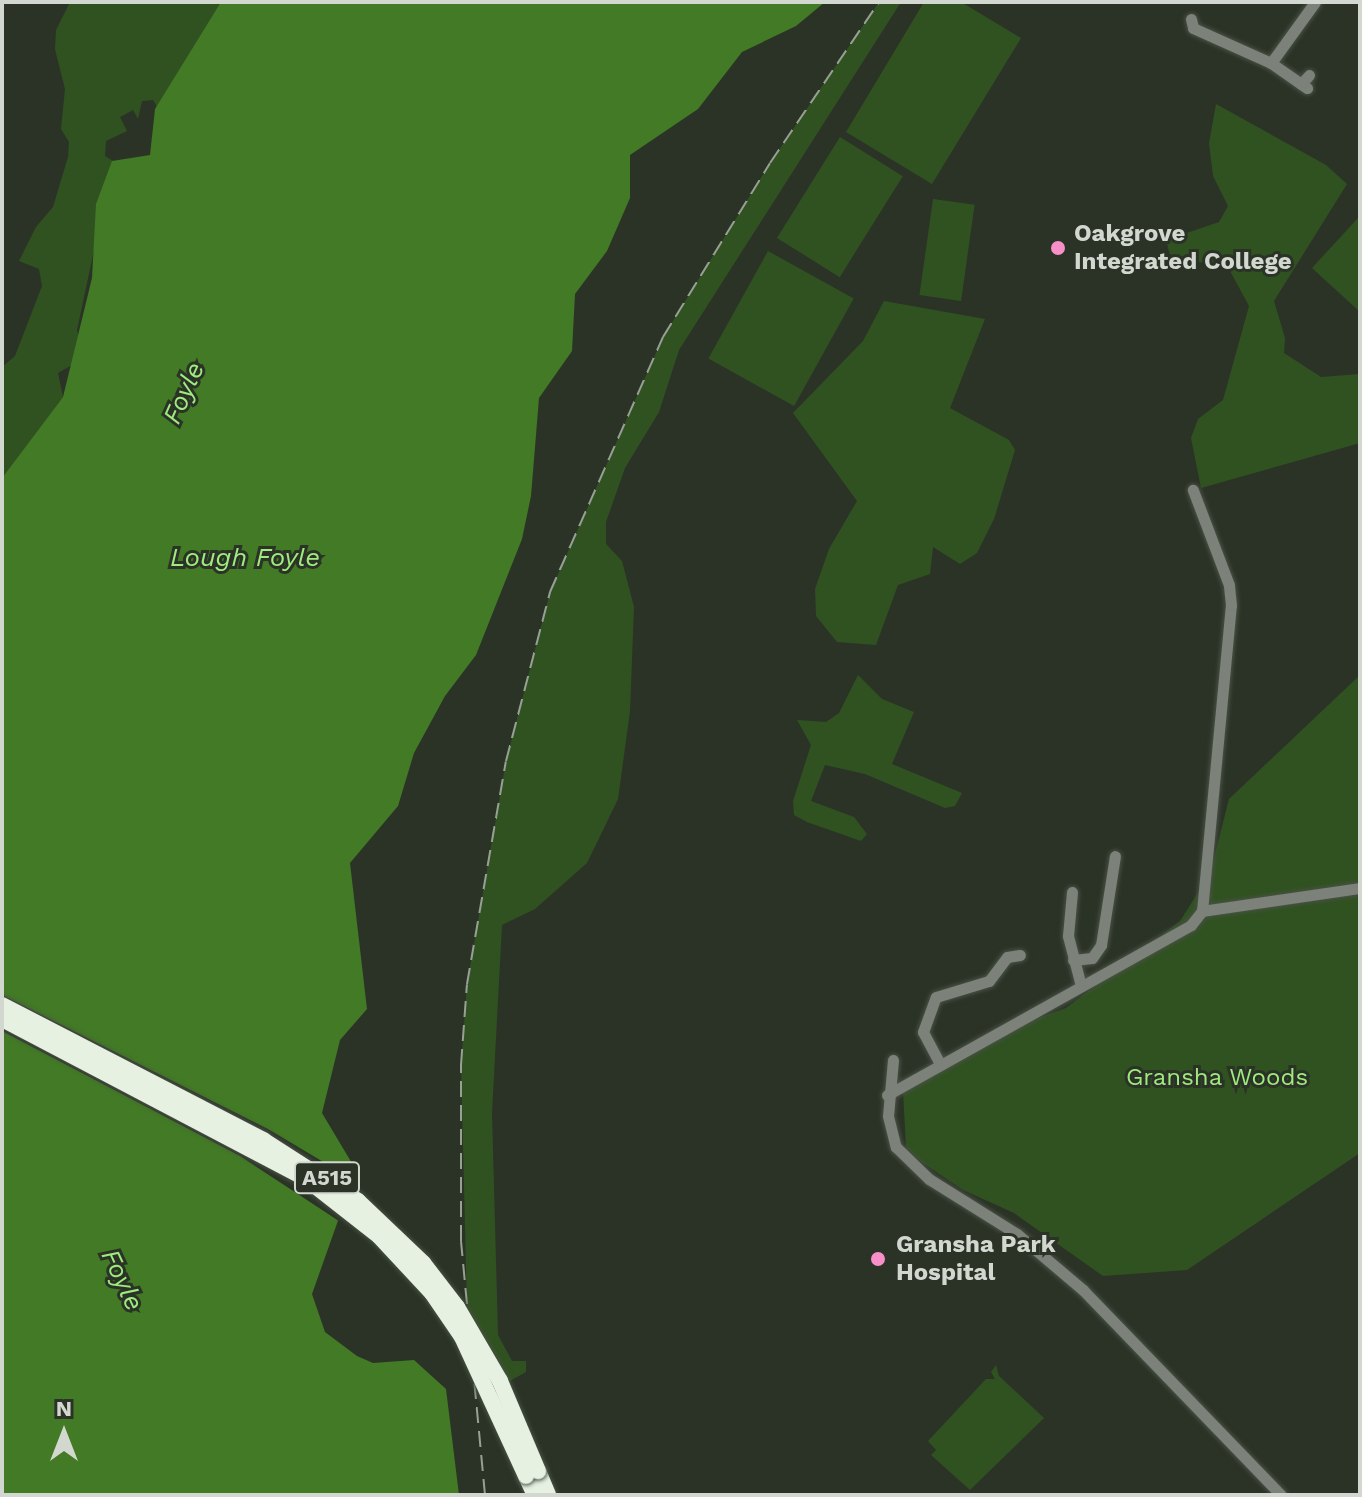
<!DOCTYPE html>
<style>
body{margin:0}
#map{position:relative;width:1362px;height:1497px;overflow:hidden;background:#2b3327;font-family:"Work Sans",sans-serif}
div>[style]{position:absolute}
.green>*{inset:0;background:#305221;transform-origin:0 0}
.water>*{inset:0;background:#427a26}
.pier>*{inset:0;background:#2b3327}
.roads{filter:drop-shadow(0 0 2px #495145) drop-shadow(0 0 2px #495145)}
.minor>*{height:11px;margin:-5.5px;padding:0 5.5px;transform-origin:5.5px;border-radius:5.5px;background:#7c817a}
.highway>*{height:16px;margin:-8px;padding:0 8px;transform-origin:8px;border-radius:8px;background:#e6f1e2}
.rail>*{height:2px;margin-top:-1px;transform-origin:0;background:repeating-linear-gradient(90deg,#989f95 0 16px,transparent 0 24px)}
.bridges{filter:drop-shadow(0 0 2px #495145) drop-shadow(0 0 2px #495145)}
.highway-bridge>*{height:16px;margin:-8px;padding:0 8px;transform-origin:8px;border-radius:8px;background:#e6f1e2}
.dots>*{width:22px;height:22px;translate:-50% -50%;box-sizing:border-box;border:4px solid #2b3327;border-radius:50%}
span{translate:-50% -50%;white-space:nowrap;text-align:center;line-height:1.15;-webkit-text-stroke:6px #2b3327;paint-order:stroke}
.shield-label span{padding:2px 6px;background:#2b3327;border:2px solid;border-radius:6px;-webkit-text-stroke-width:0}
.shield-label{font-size:22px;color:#d2d8d0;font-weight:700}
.poi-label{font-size:24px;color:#d2d8d0;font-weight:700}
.left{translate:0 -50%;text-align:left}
.park-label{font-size:24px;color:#9fea7e}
.water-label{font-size:26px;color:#9feb7f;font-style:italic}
.frame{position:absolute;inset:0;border:4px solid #d2d8d0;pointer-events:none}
.north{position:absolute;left:24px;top:1393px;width:80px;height:80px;-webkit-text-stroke:6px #2b3327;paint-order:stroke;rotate:0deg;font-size:22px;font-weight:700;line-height:32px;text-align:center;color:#d2d8d0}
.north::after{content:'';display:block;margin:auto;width:28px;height:36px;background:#d2d8d0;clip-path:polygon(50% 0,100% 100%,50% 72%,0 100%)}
</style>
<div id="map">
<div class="green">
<div style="clip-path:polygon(70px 2px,245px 2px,172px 126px,151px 140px,162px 115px,153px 100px,142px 101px,138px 119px,133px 110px,120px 117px,127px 131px,106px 141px,105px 156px,113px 161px,77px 330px,84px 358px,58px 373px,63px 397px,2px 478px,2px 367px,15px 356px,42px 286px,39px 269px,19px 261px,36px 227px,53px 207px,68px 157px,69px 142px,61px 129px,65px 89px,55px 49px,56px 30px)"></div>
<div style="clip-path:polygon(879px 2px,901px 2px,679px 350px,659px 412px,625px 468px,606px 522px,606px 544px,622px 561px,634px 607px,630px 711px,618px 799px,587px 863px,535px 909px,502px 925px,492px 1113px,498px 1335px,512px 1361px,526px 1361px,526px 1372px,508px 1382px,467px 1308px,461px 1065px,467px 984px,506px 761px,550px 592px,663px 337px,770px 163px)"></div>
<div style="clip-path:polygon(924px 2px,961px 2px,1021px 38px,932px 184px,846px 132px)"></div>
<div style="clip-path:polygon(1216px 104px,1326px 165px,1347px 184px,1274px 301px,1285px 338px,1284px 353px,1321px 377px,1360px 374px,1360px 443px,1201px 488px,1191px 438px,1198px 419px,1223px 400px,1249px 306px,1229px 269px,1170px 255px,1166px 240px,1219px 222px,1228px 206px,1213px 176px,1209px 143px)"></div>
<div style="left:840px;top:137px;width:74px;height:119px;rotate:32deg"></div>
<div style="left:933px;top:199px;width:42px;height:97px;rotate:8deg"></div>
<div style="clip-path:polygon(1358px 218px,1360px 220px,1360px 312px,1312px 268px)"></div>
<div style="left:768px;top:251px;width:98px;height:123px;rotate:29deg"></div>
<div style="clip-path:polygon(884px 301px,985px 319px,950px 408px,1009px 440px,1015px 450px,994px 519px,977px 553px,960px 564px,933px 547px,930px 574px,898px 585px,876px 645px,837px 642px,816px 616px,815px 589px,829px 549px,857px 501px,793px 413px,863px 341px)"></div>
<div style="clip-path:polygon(858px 675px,882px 699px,914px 712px,892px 764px,962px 793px,955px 806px,945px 808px,865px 774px,825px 765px,811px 801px,854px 817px,867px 834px,861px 841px,807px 822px,794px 815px,793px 801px,811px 745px,797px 720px,826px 722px,839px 713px)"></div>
<div style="clip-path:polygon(1360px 675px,1360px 1153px,1187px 1270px,1103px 1276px,1014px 1213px,963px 1190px,920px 1161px,906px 1148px,903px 1091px,1021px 1024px,1066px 1008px,1180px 921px,1210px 874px,1229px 799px)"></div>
<div style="clip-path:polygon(996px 1365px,999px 1376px,1044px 1418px,970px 1490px,931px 1455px,936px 1450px,928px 1441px,986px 1379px,995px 1379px,991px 1372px)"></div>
</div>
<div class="water">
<div style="clip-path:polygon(221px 2px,825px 2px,796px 26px,742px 52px,698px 109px,630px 155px,630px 198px,607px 251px,575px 294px,572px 351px,539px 398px,531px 496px,522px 539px,476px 655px,445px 696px,414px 753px,398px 806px,350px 863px,367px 1009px,340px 1040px,322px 1113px,356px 1170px,312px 1294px,325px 1332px,357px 1356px,373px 1363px,414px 1360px,446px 1389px,459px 1495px,2px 1495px,2px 478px,63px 397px,92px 278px,96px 204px,112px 161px,150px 155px,155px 109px)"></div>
</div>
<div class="pier">
<div style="clip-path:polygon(2px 995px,268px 1129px,330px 1166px,355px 1186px,342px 1223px,240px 1156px,2px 1031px)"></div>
</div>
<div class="roads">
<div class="minor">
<div style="left:1191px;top:19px;width:9px;rotate:77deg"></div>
<div style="left:1193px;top:28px;width:85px;rotate:24.2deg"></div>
<div style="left:1271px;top:63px;width:44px;rotate:34.8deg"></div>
<div style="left:1271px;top:63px;width:75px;rotate:-54.2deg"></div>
<div style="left:1301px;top:84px;width:12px;rotate:-48deg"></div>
<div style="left:1072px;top:892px;width:44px;rotate:95.2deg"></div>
<div style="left:1068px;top:936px;width:52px;rotate:75.4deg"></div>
<div style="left:1202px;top:911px;width:160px;rotate:-8.3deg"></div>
<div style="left:1073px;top:960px;width:19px;rotate:-6deg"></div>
<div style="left:1092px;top:958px;width:16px;rotate:-55deg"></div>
<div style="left:1101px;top:945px;width:90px;rotate:-81.1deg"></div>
<div style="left:893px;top:1060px;width:56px;rotate:95.1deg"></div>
<div style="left:888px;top:1116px;width:32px;rotate:76deg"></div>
<div style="left:896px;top:1147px;width:46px;rotate:44.1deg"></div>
<div style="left:929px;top:1179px;width:104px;rotate:32deg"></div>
<div style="left:1017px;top:1234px;width:87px;rotate:40.3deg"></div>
<div style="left:1083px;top:1290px;width:285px;rotate:46deg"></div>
<div style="left:939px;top:1062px;width:34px;rotate:-118deg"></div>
<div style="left:923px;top:1032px;width:37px;rotate:-70deg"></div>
<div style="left:936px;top:997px;width:55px;rotate:-16.8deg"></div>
<div style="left:989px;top:981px;width:30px;rotate:-53deg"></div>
<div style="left:1007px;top:957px;width:13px;rotate:-9deg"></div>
<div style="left:887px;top:1095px;width:348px;rotate:-29.2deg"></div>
<div style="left:1191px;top:925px;width:18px;rotate:-52deg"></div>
<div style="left:1202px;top:911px;width:307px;rotate:-84.6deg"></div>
<div style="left:1231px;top:605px;width:20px;rotate:-96deg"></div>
<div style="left:1229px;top:585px;width:102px;rotate:-110.8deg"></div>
</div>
<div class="highway">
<div style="left:538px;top:1471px;width:26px;rotate:67deg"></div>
<div style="left:526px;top:1476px;width:21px;rotate:65deg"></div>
</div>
</div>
<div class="rail">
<div style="left:485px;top:1495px;width:255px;rotate:-95.4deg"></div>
<div style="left:461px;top:1241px;width:176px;rotate:-90deg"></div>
<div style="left:461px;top:1065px;width:81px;rotate:-85.8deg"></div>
<div style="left:467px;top:984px;width:226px;rotate:-80.1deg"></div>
<div style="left:506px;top:761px;width:175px;rotate:-75.4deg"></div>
<div style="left:550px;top:592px;width:279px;rotate:-66.1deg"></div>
<div style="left:663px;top:337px;width:204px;rotate:-58.4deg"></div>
<div style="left:770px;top:163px;width:194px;rotate:-55.9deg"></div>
</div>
<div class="bridges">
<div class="highway-bridge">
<div style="left:2px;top:1005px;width:294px;rotate:27.3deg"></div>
<div style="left:263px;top:1140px;width:113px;rotate:32.7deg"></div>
<div style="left:358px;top:1201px;width:90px;rotate:43.6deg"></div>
<div style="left:423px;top:1263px;width:56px;rotate:52.3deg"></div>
<div style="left:457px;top:1307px;width:86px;rotate:59.8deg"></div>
<div style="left:500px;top:1381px;width:98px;rotate:67.1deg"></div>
<div style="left:2px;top:1019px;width:342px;rotate:27.7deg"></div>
<div style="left:305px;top:1178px;width:94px;rotate:38.1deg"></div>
<div style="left:379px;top:1236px;width:78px;rotate:47.1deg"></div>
<div style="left:432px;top:1293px;width:53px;rotate:55.7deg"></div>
<div style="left:462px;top:1337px;width:153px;rotate:65.3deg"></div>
</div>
</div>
<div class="dots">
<div style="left:1058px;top:248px;background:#f98fc9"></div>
<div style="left:878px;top:1259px;background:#f98fc9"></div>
</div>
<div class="shield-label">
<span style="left:327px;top:1178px">A515</span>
</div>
<div class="poi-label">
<span class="left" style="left:1074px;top:248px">Oakgrove<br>Integrated College</span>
<span class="left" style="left:896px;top:1259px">Gransha Park<br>Hospital</span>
</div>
<div class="park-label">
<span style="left:1217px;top:1078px">Gransha Woods</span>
</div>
<div class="water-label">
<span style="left:184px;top:393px;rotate:-66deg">Foyle</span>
<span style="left:245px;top:558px">Lough Foyle</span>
<span style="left:122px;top:1280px;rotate:65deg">Foyle</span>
</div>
<div class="frame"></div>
<div class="north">N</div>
</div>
